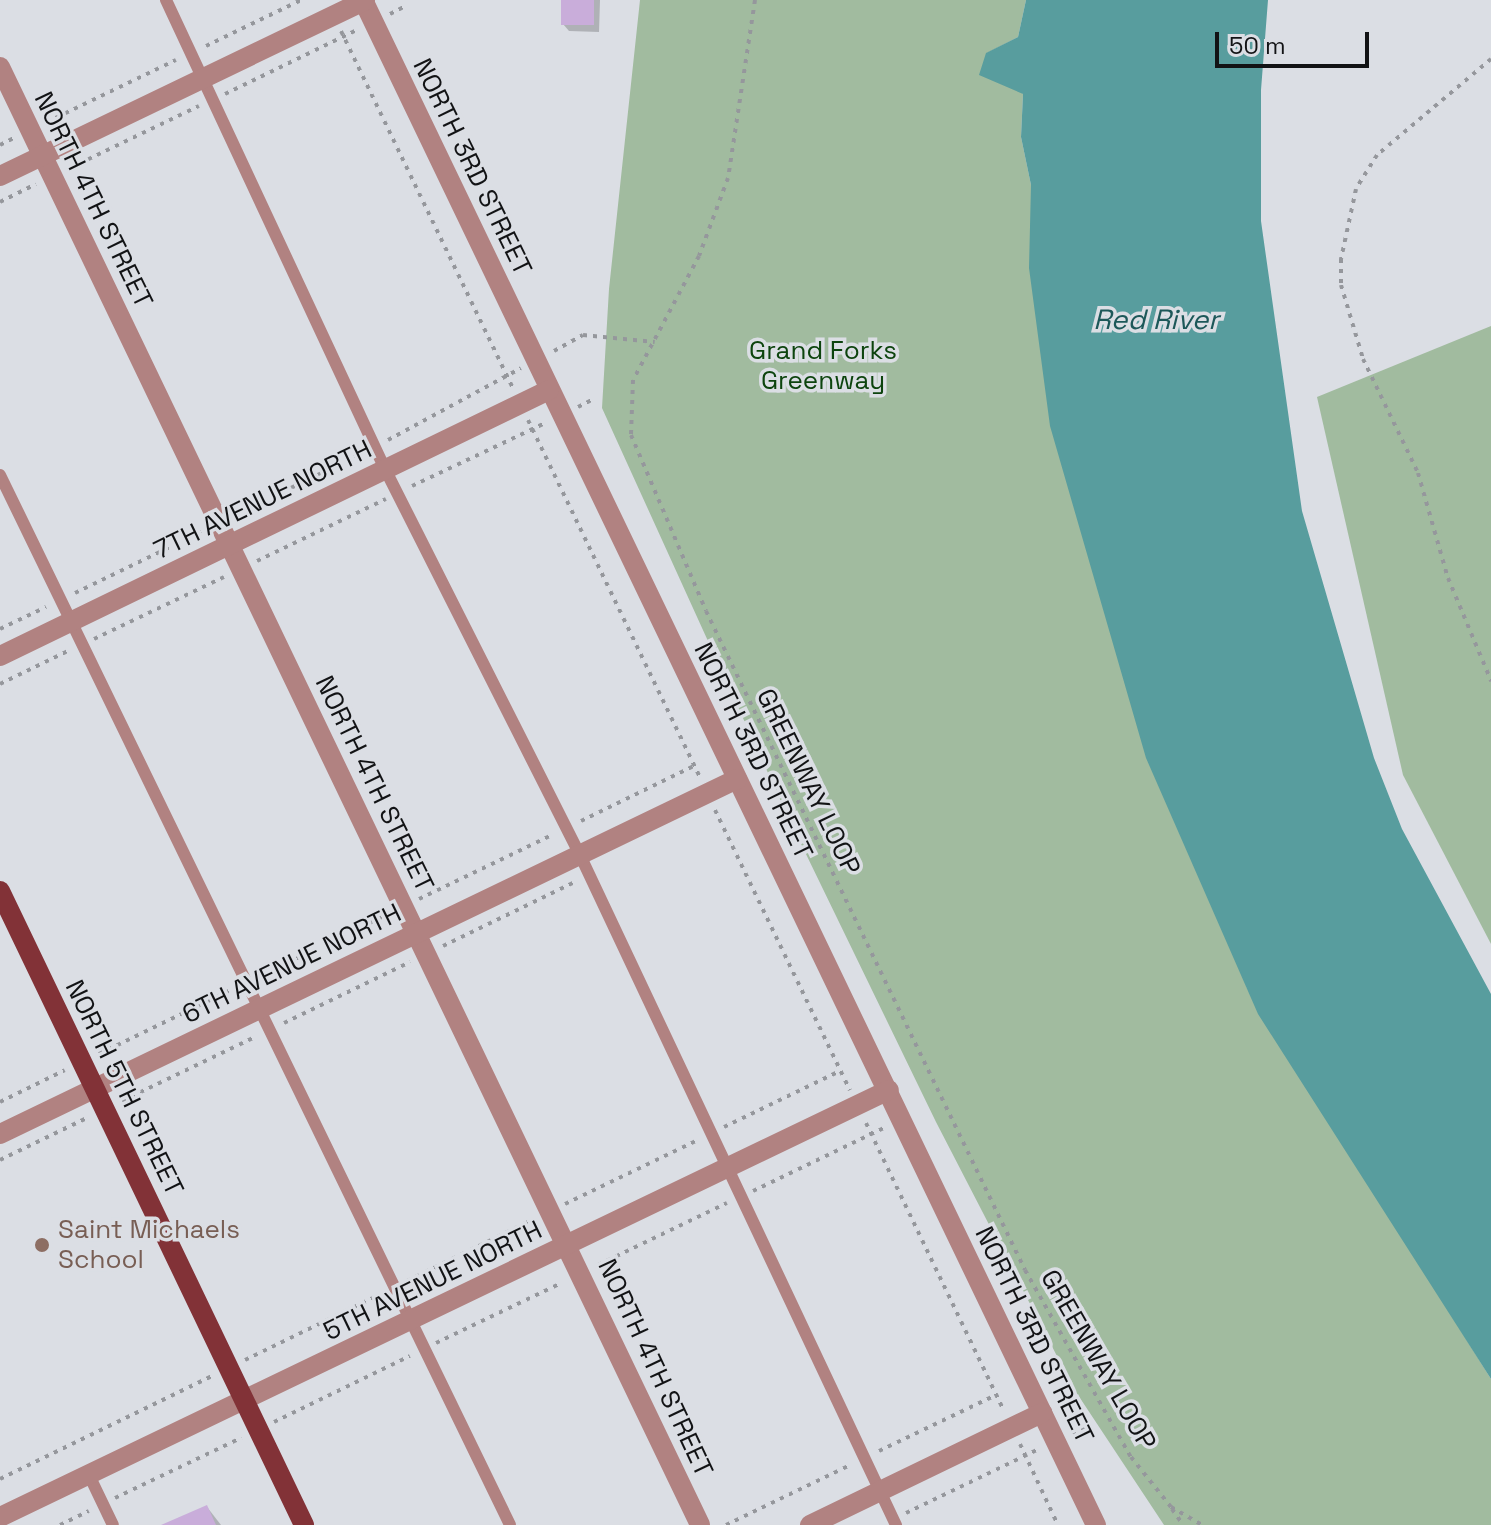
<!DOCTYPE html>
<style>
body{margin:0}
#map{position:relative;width:1491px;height:1525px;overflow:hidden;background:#dbdee4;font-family:"Space Grotesk",sans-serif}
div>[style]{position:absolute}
.green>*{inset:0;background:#a1bb9f}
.water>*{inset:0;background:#589d9e}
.shadow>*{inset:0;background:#0003}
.building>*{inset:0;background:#c9adda;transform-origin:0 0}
.path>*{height:4px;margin-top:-2px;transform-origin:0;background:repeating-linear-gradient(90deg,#95979c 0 4px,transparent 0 10px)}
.service>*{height:12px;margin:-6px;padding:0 6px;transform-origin:6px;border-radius:6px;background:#b18281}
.minor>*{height:20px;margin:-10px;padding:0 10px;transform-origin:10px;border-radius:10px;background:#b18281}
.primary>*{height:20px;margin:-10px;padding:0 10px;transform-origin:10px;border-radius:10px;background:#823237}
.dots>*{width:22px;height:22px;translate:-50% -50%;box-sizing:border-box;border:4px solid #dbdee4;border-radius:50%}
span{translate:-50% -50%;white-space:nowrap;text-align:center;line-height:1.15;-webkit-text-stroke:7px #dbdee4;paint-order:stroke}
.street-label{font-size:26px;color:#121315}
.park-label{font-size:26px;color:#0d440e}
.education-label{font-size:26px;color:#785e54}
.left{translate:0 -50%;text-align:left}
.water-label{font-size:28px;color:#1d5859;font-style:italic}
.scale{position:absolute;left:1215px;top:32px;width:154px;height:36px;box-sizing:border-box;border:4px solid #121315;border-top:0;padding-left:10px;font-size:24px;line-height:28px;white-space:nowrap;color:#121315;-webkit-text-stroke:6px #dbdee4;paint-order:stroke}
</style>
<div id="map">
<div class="green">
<div style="clip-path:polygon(640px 0,1026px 0,1018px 37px,987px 53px,1023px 94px,1021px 137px,1031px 185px,1247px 988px,1491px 1379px,1491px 1525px,1164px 1525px,1074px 1389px,936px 1122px,788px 817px,602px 408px,609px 289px)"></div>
<div style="clip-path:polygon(1491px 326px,1491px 944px,1403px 775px,1317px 397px)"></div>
</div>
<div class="water">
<div style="clip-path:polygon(1026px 0,1268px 0,1261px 90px,1261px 221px,1302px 511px,1374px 758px,1402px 829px,1491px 994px,1491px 1379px,1258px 1014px,1146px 758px,1050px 426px,1029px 268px,1031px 185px,1021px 137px,1023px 94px,979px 75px,986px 53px,1018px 37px)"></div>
</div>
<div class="shadow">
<div style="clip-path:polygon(563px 0,600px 0,599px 32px,569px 31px,563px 24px)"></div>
<div style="clip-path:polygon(207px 1507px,221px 1525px,166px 1525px)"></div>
</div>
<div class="building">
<div style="left:561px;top:0;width:33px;height:25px"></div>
<div style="clip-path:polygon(207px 1505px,216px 1525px,161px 1525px)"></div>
</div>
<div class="path">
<div style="left:755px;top:0;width:180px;rotate:98.6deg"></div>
<div style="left:728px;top:178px;width:83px;rotate:110.4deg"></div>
<div style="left:699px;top:256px;width:140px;rotate:118deg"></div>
<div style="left:633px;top:380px;width:55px;rotate:92.1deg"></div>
<div style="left:631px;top:435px;width:191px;rotate:66.9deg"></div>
<div style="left:706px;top:611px;width:732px;rotate:64.17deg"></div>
<div style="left:1025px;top:1270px;width:215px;rotate:60.5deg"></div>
<div style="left:1131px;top:1457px;width:64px;rotate:51.3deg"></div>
<div style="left:1171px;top:1507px;width:36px;rotate:30deg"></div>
<div style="left:390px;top:14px;width:18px;rotate:-27deg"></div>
<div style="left:341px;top:31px;width:395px;rotate:64.3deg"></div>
<div style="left:206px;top:46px;width:106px;rotate:-25.8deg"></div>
<div style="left:1491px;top:59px;width:149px;rotate:139.9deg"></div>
<div style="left:1377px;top:155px;width:40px;rotate:122deg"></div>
<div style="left:1356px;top:189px;width:72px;rotate:102.1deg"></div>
<div style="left:1341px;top:259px;width:26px;rotate:90deg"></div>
<div style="left:1341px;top:285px;width:77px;rotate:73.4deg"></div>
<div style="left:1363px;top:359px;width:127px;rotate:64.2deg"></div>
<div style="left:1418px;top:473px;width:109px;rotate:74.1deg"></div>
<div style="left:1448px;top:578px;width:112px;rotate:67.3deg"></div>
<div style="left:225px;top:94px;width:147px;rotate:-25.9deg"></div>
<div style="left:47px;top:122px;width:143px;rotate:-25.7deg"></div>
<div style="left:0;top:145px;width:16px;rotate:-27deg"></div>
<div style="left:70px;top:168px;width:143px;rotate:-25.7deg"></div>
<div style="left:0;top:202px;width:40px;rotate:-26.6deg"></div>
<div style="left:554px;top:351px;width:33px;rotate:-29deg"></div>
<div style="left:583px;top:335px;width:72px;rotate:5.6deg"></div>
<div style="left:578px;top:407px;width:18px;rotate:-27deg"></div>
<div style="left:528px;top:420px;width:395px;rotate:64.3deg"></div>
<div style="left:388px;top:440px;width:151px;rotate:-28.4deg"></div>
<div style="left:412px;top:486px;width:147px;rotate:-25.3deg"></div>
<div style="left:237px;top:514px;width:140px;rotate:-25.8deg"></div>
<div style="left:257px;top:561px;width:143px;rotate:-25.7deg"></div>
<div style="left:75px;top:593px;width:140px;rotate:-25.8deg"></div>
<div style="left:0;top:629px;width:51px;rotate:-25.6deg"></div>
<div style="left:94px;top:639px;width:144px;rotate:-25.5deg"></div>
<div style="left:0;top:684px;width:76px;rotate:-25.9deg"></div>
<div style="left:715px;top:810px;width:311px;rotate:64.3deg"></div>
<div style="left:581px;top:821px;width:126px;rotate:-26deg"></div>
<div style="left:419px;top:899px;width:148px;rotate:-25.7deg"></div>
<div style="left:443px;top:946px;width:147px;rotate:-25.9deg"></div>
<div style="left:261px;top:976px;width:139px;rotate:-26deg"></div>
<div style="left:284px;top:1023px;width:140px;rotate:-25.8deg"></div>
<div style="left:99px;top:1054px;width:151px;rotate:-25.9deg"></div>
<div style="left:122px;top:1101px;width:148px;rotate:-25.7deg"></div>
<div style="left:0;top:1102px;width:72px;rotate:-26.2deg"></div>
<div style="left:866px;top:1123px;width:319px;rotate:64.4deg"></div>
<div style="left:724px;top:1127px;width:129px;rotate:-25.8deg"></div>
<div style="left:0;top:1160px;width:99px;rotate:-25.8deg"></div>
<div style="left:753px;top:1191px;width:148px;rotate:-25.7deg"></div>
<div style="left:565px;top:1204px;width:148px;rotate:-25.7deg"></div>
<div style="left:598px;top:1265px;width:143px;rotate:-25.7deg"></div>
<div style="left:407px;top:1281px;width:139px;rotate:-26deg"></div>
<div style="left:436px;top:1343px;width:139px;rotate:-25.6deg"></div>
<div style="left:245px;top:1360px;width:151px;rotate:-25.9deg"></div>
<div style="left:274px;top:1422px;width:151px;rotate:-25.9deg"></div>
<div style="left:1072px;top:1433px;width:18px;rotate:-27deg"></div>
<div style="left:1020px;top:1444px;width:89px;rotate:64.9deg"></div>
<div style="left:879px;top:1451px;width:130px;rotate:-25.6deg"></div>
<div style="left:0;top:1479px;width:236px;rotate:-25.9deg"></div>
<div style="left:115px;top:1498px;width:140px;rotate:-25.5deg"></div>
<div style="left:1172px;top:1509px;width:19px;rotate:55deg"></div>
<div style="left:906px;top:1513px;width:148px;rotate:-25.7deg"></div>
<div style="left:60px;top:1525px;width:32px;rotate:-26deg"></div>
<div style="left:726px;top:1525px;width:138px;rotate:-25.8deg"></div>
</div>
<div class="service">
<div style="left:166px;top:0;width:518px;rotate:64.97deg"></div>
<div style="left:385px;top:469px;width:432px;rotate:63.2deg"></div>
<div style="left:580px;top:855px;width:741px;rotate:64.75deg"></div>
<div style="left:0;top:475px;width:1167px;rotate:64.09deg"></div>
<div style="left:89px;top:1475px;width:55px;rotate:64.4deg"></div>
</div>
<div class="minor">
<div style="left:363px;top:0;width:1692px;rotate:64.33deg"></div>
<div style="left:0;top:67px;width:1617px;rotate:64.35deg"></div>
<div style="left:0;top:176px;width:405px;rotate:-25.7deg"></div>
<div style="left:0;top:656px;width:610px;rotate:-25.85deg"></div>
<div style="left:0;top:1134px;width:818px;rotate:-25.72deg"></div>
<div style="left:0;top:1517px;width:986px;rotate:-25.66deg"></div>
<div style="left:810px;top:1525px;width:258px;rotate:-25.8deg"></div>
</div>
<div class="primary">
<div style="left:0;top:891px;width:703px;rotate:64.38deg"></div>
</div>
<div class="dots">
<div style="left:42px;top:1245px;background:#8d6e63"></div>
</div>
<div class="street-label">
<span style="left:472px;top:167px;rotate:64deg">NORTH 3RD STREET</span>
<span style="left:93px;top:200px;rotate:64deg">NORTH 4TH STREET</span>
<span style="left:263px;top:500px;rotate:-26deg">7TH AVENUE NORTH</span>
<span style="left:753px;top:751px;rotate:64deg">NORTH 3RD STREET</span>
<span style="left:808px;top:782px;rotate:64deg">GREENWAY LOOP</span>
<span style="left:374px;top:784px;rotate:64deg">NORTH 4TH STREET</span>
<span style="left:292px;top:964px;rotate:-26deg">6TH AVENUE NORTH</span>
<span style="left:124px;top:1088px;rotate:64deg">NORTH 5TH STREET</span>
<span style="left:433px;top:1281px;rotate:-26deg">5TH AVENUE NORTH</span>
<span style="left:1034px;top:1335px;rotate:64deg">NORTH 3RD STREET</span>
<span style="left:1098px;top:1360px;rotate:60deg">GREENWAY LOOP</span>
<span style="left:655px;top:1368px;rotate:65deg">NORTH 4TH STREET</span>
</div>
<div class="park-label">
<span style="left:823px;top:366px">Grand Forks<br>Greenway</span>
</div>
<div class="education-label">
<span class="left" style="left:58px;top:1245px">Saint Michaels<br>School</span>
</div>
<div class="water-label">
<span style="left:1156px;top:319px">Red River</span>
</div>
<div class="scale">50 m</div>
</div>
